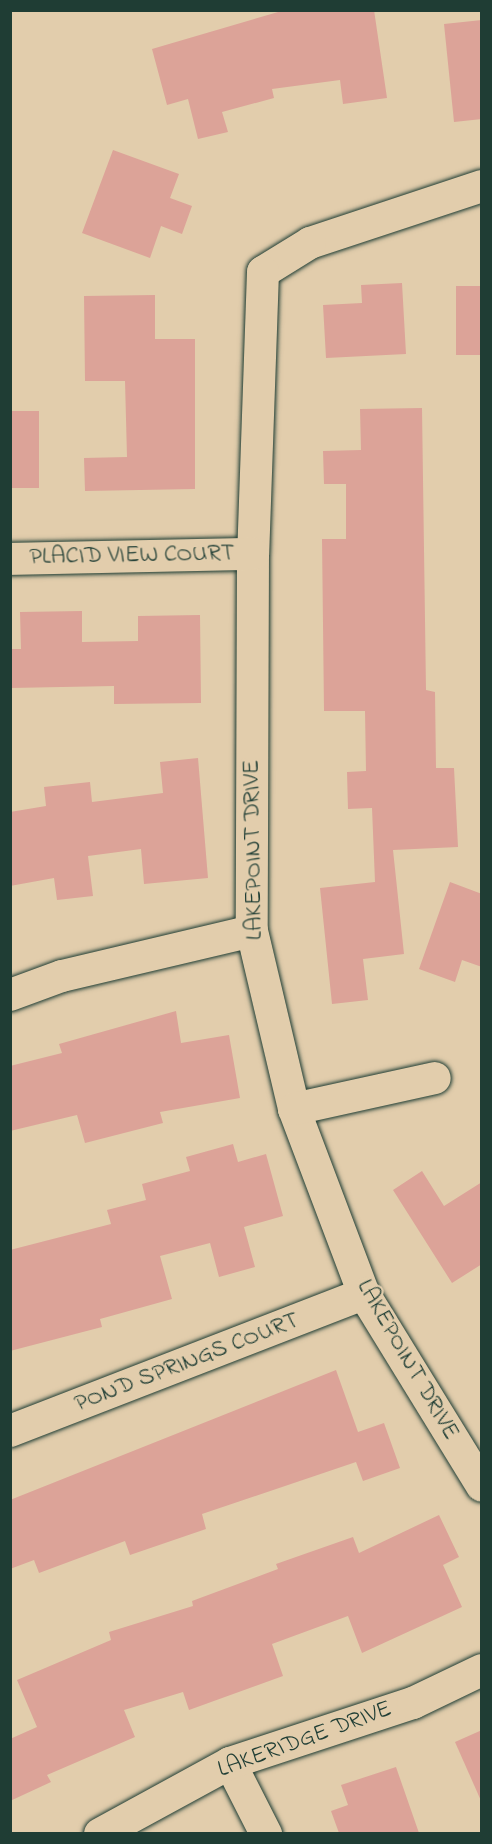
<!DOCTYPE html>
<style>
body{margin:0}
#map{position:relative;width:492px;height:1844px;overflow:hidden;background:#e2cdac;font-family:"Indie Flower",sans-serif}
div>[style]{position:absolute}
.building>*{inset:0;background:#dca398;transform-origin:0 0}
.roads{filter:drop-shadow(0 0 2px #1f3d34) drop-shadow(0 0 2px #1f3d34)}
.street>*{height:32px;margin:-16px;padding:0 16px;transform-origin:16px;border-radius:16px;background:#e2cdac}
span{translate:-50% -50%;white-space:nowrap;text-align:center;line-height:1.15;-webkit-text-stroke:4.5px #e2cdac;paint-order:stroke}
.street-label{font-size:24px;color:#1f3d34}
.frame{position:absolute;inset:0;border:12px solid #1f3d34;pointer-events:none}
</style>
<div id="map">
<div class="building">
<div style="clip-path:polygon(285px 10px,374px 10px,387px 98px,343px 104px,340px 80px,272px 89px,274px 98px,222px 112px,228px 132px,198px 139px,188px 99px,167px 105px,152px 49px)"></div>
<div style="clip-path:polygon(482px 20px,482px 119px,454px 122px,444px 24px)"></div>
<div style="clip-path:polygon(113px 150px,179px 174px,170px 198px,192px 206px,182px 234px,161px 226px,150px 258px,82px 233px)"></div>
<div style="clip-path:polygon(402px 283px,406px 354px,326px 358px,323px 305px,362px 303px,361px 285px)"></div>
<div style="left:456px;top:286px;width:26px;height:69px"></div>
<div style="clip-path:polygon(155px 295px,155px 339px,195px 339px,195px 489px,85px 491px,84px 458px,127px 457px,125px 381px,85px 381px,84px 296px)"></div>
<div style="clip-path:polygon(422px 408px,426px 690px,435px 692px,436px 768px,454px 768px,458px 847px,393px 850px,404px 954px,363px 959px,368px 1000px,332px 1004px,320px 888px,375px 882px,372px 808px,348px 809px,347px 772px,366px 771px,365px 711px,324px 711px,322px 539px,346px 539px,346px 484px,324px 484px,323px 451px,361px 450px,360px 409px)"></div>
<div style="left:10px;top:411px;width:29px;height:77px"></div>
<div style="clip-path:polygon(82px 611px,82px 642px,138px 641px,138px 616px,200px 615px,201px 703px,114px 704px,114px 686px,10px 688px,10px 649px,21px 649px,20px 612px)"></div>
<div style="clip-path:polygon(198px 758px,208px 878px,144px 884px,141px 849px,88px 856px,93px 896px,57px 900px,54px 878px,10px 886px,10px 812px,46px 806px,44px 787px,90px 782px,92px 802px,163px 793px,160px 762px)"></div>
<div style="clip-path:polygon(450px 882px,482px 894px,482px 967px,462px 960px,455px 982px,419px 969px)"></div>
<div style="clip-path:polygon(176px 1011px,181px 1043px,229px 1035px,240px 1098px,160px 1112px,163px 1123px,85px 1143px,77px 1115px,10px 1131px,10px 1066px,62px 1053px,59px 1044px)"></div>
<div style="clip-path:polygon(233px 1144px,238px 1162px,266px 1154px,283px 1216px,244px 1227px,255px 1267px,219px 1277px,210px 1243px,160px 1256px,172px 1299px,100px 1319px,102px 1327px,10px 1351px,10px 1250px,111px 1224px,107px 1210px,146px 1200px,142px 1184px,190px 1171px,186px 1157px)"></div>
<div style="clip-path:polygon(422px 1171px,444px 1206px,482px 1182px,482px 1264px,452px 1283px,393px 1190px)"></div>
<div style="clip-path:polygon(336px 1370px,358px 1432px,384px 1423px,400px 1468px,363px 1481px,356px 1462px,202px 1514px,206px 1529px,130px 1555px,125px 1541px,39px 1573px,34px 1560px,10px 1569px,10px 1500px)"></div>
<div style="clip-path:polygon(439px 1515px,459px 1557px,443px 1565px,462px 1607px,362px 1653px,348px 1616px,272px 1644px,283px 1676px,189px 1710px,183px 1692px,124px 1710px,135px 1737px,47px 1775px,51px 1782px,10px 1801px,10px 1739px,37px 1727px,17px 1680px,111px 1640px,109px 1632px,193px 1606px,192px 1601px,278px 1569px,276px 1564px,353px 1537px,359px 1553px)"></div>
<div style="clip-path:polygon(482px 1730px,482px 1803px,455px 1742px)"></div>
<div style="clip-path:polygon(396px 1767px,419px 1833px,339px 1833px,331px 1811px,348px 1805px,341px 1785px)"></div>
</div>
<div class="roads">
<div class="street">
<div style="left:482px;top:186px;width:181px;rotate:161.7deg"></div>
<div style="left:310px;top:243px;width:55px;rotate:148.3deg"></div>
<div style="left:263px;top:272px;width:282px;rotate:92deg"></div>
<div style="left:253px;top:554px;width:377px;rotate:90.2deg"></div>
<div style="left:252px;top:931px;width:183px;rotate:76.7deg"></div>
<div style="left:294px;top:1109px;width:198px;rotate:69.3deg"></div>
<div style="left:364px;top:1294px;width:225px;rotate:58.4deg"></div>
<div style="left:10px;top:559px;width:243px;rotate:-1.2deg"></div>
<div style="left:10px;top:995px;width:55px;rotate:-20.1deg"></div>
<div style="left:62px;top:976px;width:195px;rotate:-13.3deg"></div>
<div style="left:294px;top:1109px;width:144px;rotate:-12.4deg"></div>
<div style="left:10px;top:1431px;width:380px;rotate:-21.2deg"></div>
<div style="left:230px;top:1763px;width:80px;rotate:63.1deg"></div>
<div style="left:100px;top:1834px;width:148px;rotate:-28.6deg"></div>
<div style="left:230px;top:1763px;width:193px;rotate:-18.2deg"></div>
<div style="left:413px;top:1703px;width:76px;rotate:-25.6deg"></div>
</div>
</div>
<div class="street-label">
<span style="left:132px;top:556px;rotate:-1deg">PLACID VIEW COURT</span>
<span style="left:254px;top:850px;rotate:-91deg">LAKEPOINT DRIVE</span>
<span style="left:407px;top:1360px;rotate:60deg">LAKEPOINT DRIVE</span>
<span style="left:187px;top:1363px;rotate:-21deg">POND SPRINGS COURT</span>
<span style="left:305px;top:1740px;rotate:-20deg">LAKERIDGE DRIVE</span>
</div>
<div class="frame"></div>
</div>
